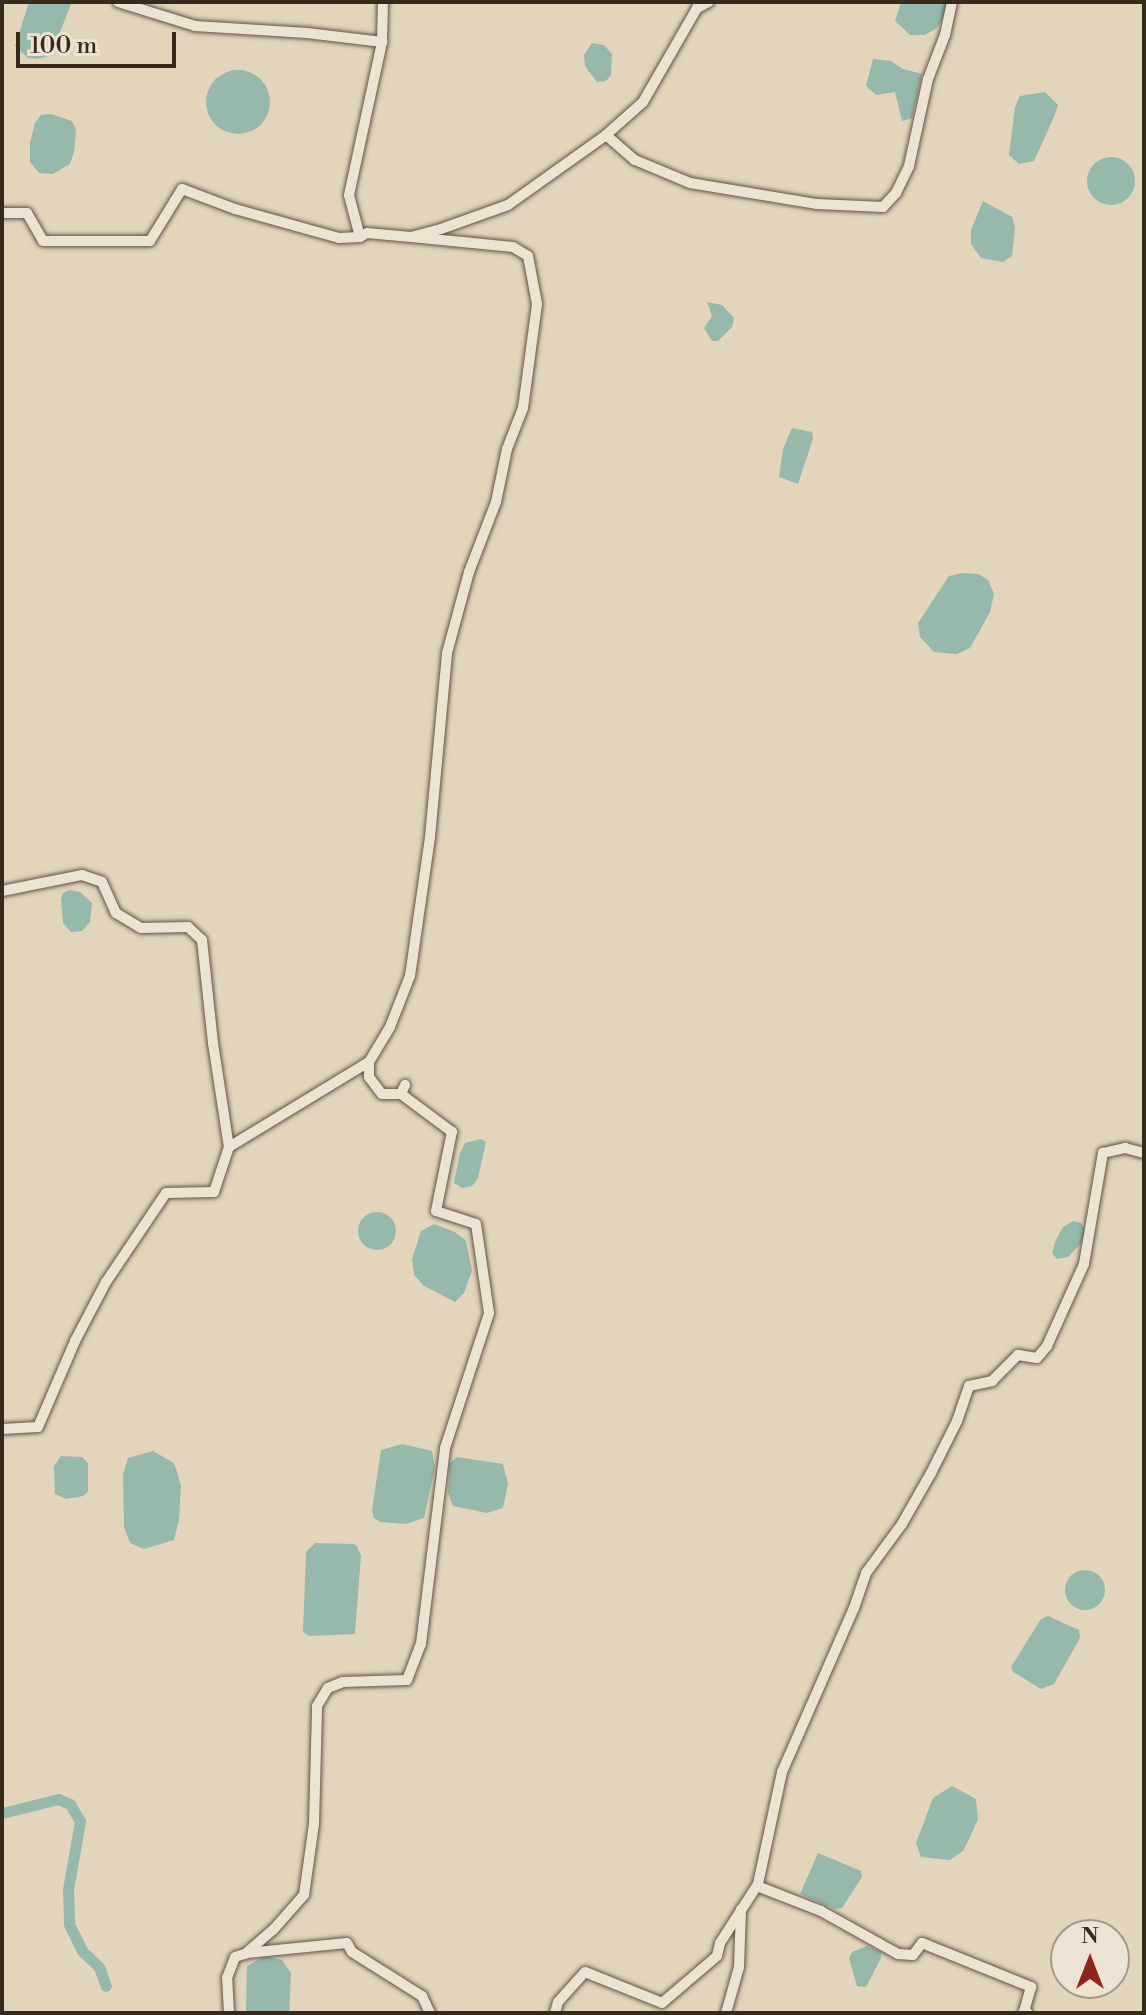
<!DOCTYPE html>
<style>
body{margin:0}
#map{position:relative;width:1146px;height:2015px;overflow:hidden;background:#e3d4bc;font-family:"Libre Bodoni",serif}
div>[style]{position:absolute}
.water>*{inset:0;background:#96b9ab}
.round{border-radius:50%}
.canal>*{height:11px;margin:-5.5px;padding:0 5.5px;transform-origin:5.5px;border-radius:5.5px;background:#96b9ab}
.roads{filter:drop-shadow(0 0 2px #615445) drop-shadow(0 0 2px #615445)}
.street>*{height:10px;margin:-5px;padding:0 5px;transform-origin:5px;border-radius:5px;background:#ede3d3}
span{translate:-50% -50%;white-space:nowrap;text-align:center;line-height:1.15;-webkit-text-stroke:8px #ede3d3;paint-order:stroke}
.frame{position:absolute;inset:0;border:4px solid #362a1d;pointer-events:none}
.north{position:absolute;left:1050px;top:1919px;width:80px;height:80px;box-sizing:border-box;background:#ede3d3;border:2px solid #a4998a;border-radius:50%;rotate:0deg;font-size:22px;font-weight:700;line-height:32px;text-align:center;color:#362a1d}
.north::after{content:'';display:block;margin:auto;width:28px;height:36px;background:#8f2418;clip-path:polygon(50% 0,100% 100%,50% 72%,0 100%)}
.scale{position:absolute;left:16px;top:32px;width:160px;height:36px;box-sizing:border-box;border:4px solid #362a1d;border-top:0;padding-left:10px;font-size:24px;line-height:28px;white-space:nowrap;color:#362a1d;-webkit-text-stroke:6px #ede3d3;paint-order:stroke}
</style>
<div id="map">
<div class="water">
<div style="clip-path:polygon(29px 2px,71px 4px,53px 50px,49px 56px,37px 59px,28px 58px,15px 46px)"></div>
<div style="clip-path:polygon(901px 2px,947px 2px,946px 12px,937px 28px,925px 35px,910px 35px,895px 21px)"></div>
<div style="clip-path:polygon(592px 43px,604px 45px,612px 54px,611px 75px,606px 81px,597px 82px,585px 66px,584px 55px)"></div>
<div style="clip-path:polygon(873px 59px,891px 61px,903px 69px,922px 74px,912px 118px,902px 121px,895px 92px,876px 95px,866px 86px)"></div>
<div class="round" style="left:206px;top:70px;width:64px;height:64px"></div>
<div style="clip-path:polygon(1045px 92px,1058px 105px,1054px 117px,1034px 161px,1019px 164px,1009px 155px,1015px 107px,1020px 96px)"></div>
<div style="clip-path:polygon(51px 114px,72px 121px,76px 130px,74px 152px,70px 164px,53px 174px,39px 173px,30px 162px,30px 143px,35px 123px,41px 115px)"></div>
<div class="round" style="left:1087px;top:157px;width:48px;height:48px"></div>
<div style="clip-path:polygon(983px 201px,1012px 217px,1015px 227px,1012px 256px,1003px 262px,981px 258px,971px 244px,971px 230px)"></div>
<div style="clip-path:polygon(707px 302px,722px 305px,734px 318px,732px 327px,718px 341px,712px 341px,704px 328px,712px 316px)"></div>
<div style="clip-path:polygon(792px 428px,812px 432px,813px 439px,798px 484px,779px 477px,783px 449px)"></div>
<div style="clip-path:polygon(963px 573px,979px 574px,988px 580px,994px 594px,990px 612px,970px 648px,957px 654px,934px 652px,920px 637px,918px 623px,949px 576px)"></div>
<div style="clip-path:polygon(70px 890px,80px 892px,92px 903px,90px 922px,82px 931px,71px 932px,63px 923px,61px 899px,63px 893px)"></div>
<div style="clip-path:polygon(481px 1139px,486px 1142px,478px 1178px,472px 1186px,462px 1188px,454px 1183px,460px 1153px,465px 1143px)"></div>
<div class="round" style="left:358px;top:1212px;width:38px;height:38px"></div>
<div style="clip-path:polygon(1073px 1221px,1081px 1223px,1086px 1232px,1082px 1242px,1068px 1257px,1057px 1259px,1052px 1253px,1055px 1242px,1063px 1227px)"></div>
<div style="clip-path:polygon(434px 1224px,455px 1232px,466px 1241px,472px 1271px,464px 1293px,455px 1302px,424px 1286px,414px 1275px,412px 1259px,421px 1231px)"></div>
<div style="clip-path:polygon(402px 1444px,432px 1451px,435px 1467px,424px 1518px,406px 1524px,381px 1522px,374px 1518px,372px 1510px,381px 1450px)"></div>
<div style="clip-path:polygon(153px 1451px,174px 1463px,177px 1472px,181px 1486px,179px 1519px,174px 1540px,144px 1549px,130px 1543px,124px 1527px,123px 1474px,128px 1458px)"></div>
<div style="clip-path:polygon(61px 1456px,82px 1457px,88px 1463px,88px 1492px,83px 1496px,66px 1499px,55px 1494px,54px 1466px)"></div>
<div style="clip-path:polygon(457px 1457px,503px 1464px,508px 1484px,503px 1508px,487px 1513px,453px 1506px,448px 1493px,450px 1463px)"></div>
<div style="clip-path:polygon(315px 1543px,354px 1544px,357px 1547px,361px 1555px,355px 1634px,309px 1636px,303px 1632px,306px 1552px)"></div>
<div class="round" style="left:1065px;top:1570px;width:40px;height:40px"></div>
<div style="clip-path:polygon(1048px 1616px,1079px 1630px,1080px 1638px,1054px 1684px,1041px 1689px,1013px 1672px,1011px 1667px,1041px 1619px)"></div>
<div style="clip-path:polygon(952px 1786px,976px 1799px,978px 1819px,970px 1837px,963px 1851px,950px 1860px,921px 1857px,916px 1843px,933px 1798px)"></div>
<div style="clip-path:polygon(818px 1853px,861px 1871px,862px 1877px,842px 1908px,835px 1909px,800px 1894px)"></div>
<div style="clip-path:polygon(867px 1946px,881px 1952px,881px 1958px,866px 1987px,857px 1986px,849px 1958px,852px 1952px)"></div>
<div style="clip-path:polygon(265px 1956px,282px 1960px,291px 1973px,289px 2013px,246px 2013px,247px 1966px)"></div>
</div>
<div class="canal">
<div style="left:2px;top:1813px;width:58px;rotate:-14deg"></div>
<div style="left:58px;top:1799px;width:13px;rotate:23deg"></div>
<div style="left:70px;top:1804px;width:20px;rotate:60deg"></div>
<div style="left:80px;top:1821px;width:70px;rotate:99.9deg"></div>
<div style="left:68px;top:1890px;width:34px;rotate:88deg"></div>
<div style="left:69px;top:1924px;width:30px;rotate:64deg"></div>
<div style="left:82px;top:1951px;width:23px;rotate:43deg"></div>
<div style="left:99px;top:1967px;width:20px;rotate:70deg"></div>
</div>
<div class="roads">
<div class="street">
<div style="left:118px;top:2px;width:81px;rotate:17.3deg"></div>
<div style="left:195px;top:26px;width:112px;rotate:3.6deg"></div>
<div style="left:307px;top:33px;width:76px;rotate:6.8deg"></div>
<div style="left:606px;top:135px;width:38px;rotate:41deg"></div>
<div style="left:635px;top:160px;width:60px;rotate:22.7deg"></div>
<div style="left:690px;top:183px;width:129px;rotate:9.4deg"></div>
<div style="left:817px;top:204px;width:66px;rotate:2.6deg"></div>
<div style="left:883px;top:207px;width:19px;rotate:-47deg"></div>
<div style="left:896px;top:193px;width:30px;rotate:-64deg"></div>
<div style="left:909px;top:166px;width:89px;rotate:-77.7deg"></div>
<div style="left:928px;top:79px;width:47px;rotate:-68.9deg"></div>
<div style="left:945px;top:35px;width:34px;rotate:-78deg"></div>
<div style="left:2px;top:213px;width:25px"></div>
<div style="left:27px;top:213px;width:32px;rotate:60deg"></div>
<div style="left:43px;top:241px;width:107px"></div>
<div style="left:150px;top:241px;width:61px;rotate:-58.4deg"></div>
<div style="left:182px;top:189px;width:57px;rotate:20.7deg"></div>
<div style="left:235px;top:209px;width:108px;rotate:15.6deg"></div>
<div style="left:339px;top:238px;width:21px;rotate:-3deg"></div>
<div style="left:360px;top:237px;width:8px;rotate:-30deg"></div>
<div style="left:367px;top:233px;width:44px;rotate:5.2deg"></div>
<div style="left:411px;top:237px;width:31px;rotate:-15deg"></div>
<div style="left:441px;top:229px;width:71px;rotate:-19.7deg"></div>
<div style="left:508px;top:205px;width:120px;rotate:-35.5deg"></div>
<div style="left:606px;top:135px;width:50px;rotate:-41.7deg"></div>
<div style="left:643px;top:102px;width:108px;rotate:-60.1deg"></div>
<div style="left:697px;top:8px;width:13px;rotate:-27deg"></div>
<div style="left:360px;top:237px;width:43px;rotate:-104.7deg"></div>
<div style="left:349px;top:195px;width:157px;rotate:-77.8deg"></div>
<div style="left:382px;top:42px;width:40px;rotate:-88.6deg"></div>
<div style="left:2px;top:891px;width:82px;rotate:-11.3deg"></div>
<div style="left:82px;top:875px;width:21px;rotate:19deg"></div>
<div style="left:102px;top:882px;width:34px;rotate:66deg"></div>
<div style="left:116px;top:913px;width:29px;rotate:31deg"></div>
<div style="left:141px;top:928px;width:47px;rotate:-1.2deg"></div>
<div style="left:188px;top:927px;width:19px;rotate:43deg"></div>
<div style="left:202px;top:940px;width:104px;rotate:83.9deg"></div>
<div style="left:213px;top:1043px;width:105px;rotate:81.3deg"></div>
<div style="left:369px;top:1062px;width:15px;rotate:90deg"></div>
<div style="left:369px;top:1077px;width:21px;rotate:53deg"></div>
<div style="left:382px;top:1094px;width:19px"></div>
<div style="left:401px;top:1094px;width:10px;rotate:-66deg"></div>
<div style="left:2px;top:1429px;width:36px;rotate:-3deg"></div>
<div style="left:38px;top:1427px;width:94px;rotate:-66.7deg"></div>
<div style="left:75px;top:1341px;width:67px;rotate:-62.3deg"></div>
<div style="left:106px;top:1282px;width:107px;rotate:-56deg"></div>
<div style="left:166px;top:1193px;width:48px;rotate:-1.2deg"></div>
<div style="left:214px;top:1192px;width:47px;rotate:-71.6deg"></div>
<div style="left:229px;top:1147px;width:164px;rotate:-31.3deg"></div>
<div style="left:369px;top:1062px;width:41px;rotate:-59deg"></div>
<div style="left:390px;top:1027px;width:55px;rotate:-68.6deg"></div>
<div style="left:410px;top:976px;width:140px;rotate:-81.8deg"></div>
<div style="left:430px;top:837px;width:185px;rotate:-84.7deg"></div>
<div style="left:447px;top:653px;width:84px;rotate:-74.8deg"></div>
<div style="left:469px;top:572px;width:75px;rotate:-68.9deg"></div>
<div style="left:496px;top:502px;width:54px;rotate:-78.3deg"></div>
<div style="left:507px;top:449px;width:44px;rotate:-68.7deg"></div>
<div style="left:523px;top:408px;width:105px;rotate:-82.3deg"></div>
<div style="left:537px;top:304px;width:49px;rotate:-100.6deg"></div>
<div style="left:528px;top:256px;width:17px;rotate:-149deg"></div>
<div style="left:513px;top:247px;width:102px;rotate:-174.4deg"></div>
<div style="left:757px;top:1886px;width:69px;rotate:21.3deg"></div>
<div style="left:821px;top:1911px;width:88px;rotate:29.2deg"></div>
<div style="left:898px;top:1954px;width:15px;rotate:4deg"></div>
<div style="left:913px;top:1955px;width:15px;rotate:-53deg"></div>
<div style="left:922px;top:1943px;width:118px;rotate:22deg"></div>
<div style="left:1031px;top:1987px;width:25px;rotate:106deg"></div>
<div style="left:1024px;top:2011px;width:4px;rotate:27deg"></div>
<div style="left:247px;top:1953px;width:100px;rotate:-5.7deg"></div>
<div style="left:347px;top:1943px;width:10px;rotate:61deg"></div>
<div style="left:352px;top:1952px;width:83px;rotate:32.2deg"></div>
<div style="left:422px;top:1996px;width:19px;rotate:65deg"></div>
<div style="left:229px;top:2013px;width:35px;rotate:-93deg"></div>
<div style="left:227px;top:1978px;width:22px;rotate:-69deg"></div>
<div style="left:235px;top:1957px;width:10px;rotate:-17deg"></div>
<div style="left:245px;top:1954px;width:37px;rotate:-41deg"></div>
<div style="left:273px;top:1930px;width:47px;rotate:-48.5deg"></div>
<div style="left:304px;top:1895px;width:72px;rotate:-82deg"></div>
<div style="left:314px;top:1824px;width:118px;rotate:-88.5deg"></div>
<div style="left:317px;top:1706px;width:21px;rotate:-59deg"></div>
<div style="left:328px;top:1688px;width:16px;rotate:-22deg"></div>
<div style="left:343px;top:1682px;width:64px;rotate:-1.8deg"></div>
<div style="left:407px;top:1680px;width:39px;rotate:-69deg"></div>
<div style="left:421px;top:1644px;width:197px;rotate:-83deg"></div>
<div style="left:445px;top:1448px;width:142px;rotate:-71.9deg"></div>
<div style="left:489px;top:1313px;width:90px;rotate:-98.3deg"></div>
<div style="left:476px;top:1224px;width:42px;rotate:-162deg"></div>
<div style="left:436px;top:1211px;width:81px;rotate:-78.6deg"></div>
<div style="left:452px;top:1132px;width:64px;rotate:-143.3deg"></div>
<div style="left:555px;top:2013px;width:11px;rotate:-75deg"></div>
<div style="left:558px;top:2002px;width:40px;rotate:-48deg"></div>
<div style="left:585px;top:1972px;width:83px;rotate:21.9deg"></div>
<div style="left:662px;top:2003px;width:72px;rotate:-40.5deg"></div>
<div style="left:717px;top:1956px;width:13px;rotate:-77deg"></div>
<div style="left:720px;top:1943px;width:70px;rotate:-57.2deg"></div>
<div style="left:758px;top:1884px;width:115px;rotate:-77.9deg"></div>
<div style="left:782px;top:1772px;width:179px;rotate:-66.3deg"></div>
<div style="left:854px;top:1608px;width:37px;rotate:-71deg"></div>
<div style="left:866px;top:1573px;width:61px;rotate:-53.7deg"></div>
<div style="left:902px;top:1524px;width:59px;rotate:-60.4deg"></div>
<div style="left:931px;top:1473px;width:58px;rotate:-63.4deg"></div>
<div style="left:957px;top:1421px;width:37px;rotate:-71deg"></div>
<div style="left:969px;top:1386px;width:24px;rotate:-12deg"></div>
<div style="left:992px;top:1381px;width:37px;rotate:-45deg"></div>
<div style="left:1018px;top:1355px;width:19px;rotate:9deg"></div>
<div style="left:1037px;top:1358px;width:16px;rotate:-50deg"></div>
<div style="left:1047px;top:1346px;width:90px;rotate:-65.7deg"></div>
<div style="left:1084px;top:1264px;width:113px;rotate:-80.3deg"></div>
<div style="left:1103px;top:1153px;width:23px;rotate:-13deg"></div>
<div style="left:1125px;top:1148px;width:20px;rotate:15deg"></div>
<div style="left:726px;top:2013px;width:48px;rotate:-74.2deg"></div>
<div style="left:739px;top:1967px;width:58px;rotate:-88deg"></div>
</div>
</div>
<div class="frame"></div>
<div class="north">N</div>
<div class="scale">100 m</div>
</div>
